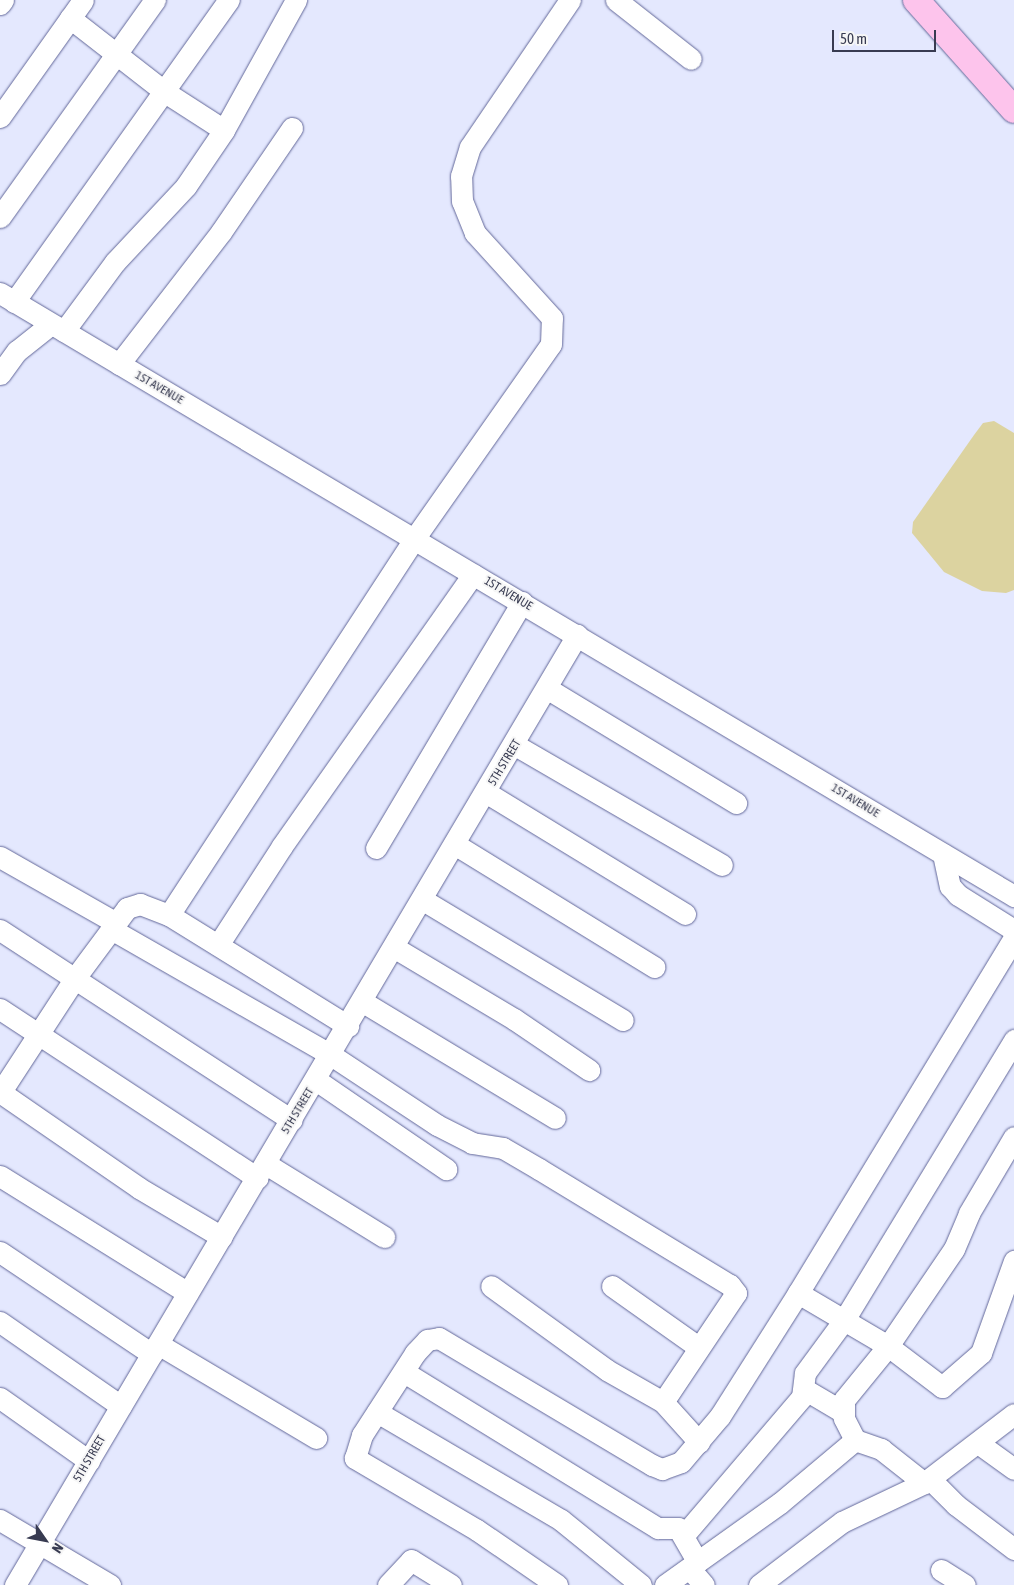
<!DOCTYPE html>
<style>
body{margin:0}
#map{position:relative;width:1014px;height:1585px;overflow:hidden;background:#e4e8fe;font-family:"Asap Condensed",sans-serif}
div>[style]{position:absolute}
.green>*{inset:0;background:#dcd3a0}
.roads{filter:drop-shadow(0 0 1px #626799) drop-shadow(0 0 1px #626799)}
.minor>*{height:21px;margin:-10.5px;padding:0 10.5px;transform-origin:10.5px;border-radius:10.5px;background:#fff}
.major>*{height:26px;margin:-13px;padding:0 13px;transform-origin:13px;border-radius:13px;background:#fdc4ec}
span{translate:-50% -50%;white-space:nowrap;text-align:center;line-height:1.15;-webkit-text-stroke:4px #f6f6f6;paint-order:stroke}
.street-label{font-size:12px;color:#383b51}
.north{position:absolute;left:20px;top:1515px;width:50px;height:50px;-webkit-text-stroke:4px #f6f6f6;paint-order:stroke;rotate:123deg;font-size:14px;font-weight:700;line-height:20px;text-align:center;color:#383b51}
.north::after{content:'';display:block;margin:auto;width:18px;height:22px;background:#383b51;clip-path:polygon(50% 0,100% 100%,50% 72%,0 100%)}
.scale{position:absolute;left:832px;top:30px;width:104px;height:22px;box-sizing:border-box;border:2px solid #383b51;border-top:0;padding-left:6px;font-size:15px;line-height:18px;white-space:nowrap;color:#383b51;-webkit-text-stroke:4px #f6f6f6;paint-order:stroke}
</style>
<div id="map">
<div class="green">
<div style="clip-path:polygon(994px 421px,1014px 433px,1014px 590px,1006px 593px,982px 591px,944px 572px,912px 533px,913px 522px,974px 435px,983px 423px)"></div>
</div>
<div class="roads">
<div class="minor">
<div style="left:616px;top:0;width:95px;rotate:38.2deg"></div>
<div style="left:0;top:4px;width:5px;rotate:-53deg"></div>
<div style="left:70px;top:18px;width:120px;rotate:37.9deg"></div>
<div style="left:165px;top:92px;width:70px;rotate:32.8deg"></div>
<div style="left:0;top:117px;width:143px;rotate:-54.6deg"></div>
<div style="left:0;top:217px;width:267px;rotate:-54.5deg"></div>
<div style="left:0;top:293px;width:1180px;rotate:30.74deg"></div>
<div style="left:14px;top:302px;width:371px;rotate:-54.6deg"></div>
<div style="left:64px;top:331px;width:86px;rotate:-53.5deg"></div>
<div style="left:115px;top:262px;width:104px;rotate:-46.9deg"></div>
<div style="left:186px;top:186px;width:68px;rotate:-55.8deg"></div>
<div style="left:224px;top:130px;width:149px;rotate:-61deg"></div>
<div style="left:119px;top:364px;width:167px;rotate:-52.3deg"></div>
<div style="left:221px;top:232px;width:126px;rotate:-55.7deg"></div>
<div style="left:0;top:374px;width:29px;rotate:-54deg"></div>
<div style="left:17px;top:351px;width:43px;rotate:-38.5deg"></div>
<div style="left:548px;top:689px;width:220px;rotate:31.2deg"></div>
<div style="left:515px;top:745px;width:239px;rotate:30.1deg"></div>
<div style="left:487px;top:793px;width:232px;rotate:31.4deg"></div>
<div style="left:456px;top:845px;width:233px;rotate:31.6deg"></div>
<div style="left:376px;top:848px;width:286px;rotate:-59.3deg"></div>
<div style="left:943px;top:854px;width:33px;rotate:78deg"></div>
<div style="left:950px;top:886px;width:12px;rotate:48deg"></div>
<div style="left:958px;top:895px;width:66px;rotate:32deg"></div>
<div style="left:0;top:857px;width:133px;rotate:29.6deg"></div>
<div style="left:423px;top:900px;width:233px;rotate:31deg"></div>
<div style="left:169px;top:915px;width:449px;rotate:-56.9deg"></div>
<div style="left:414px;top:539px;width:238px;rotate:-54.9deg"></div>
<div style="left:551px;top:344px;width:26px;rotate:-88deg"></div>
<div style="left:552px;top:318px;width:115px;rotate:-132.2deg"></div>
<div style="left:475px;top:233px;width:35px;rotate:-112deg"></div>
<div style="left:462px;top:201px;width:25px;rotate:-92deg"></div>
<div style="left:461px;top:176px;width:30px;rotate:-73deg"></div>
<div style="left:470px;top:147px;width:178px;rotate:-55.8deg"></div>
<div style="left:111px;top:929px;width:254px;rotate:29.8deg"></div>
<div style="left:331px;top:1055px;width:127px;rotate:33.4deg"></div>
<div style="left:437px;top:1125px;width:39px;rotate:27deg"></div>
<div style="left:472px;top:1143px;width:31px;rotate:9deg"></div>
<div style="left:503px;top:1148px;width:42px;rotate:30.3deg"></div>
<div style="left:539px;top:1169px;width:223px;rotate:31.3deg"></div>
<div style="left:730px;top:1285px;width:10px;rotate:53deg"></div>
<div style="left:736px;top:1293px;width:131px;rotate:123.8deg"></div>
<div style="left:663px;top:1402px;width:64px;rotate:-150.3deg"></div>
<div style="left:607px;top:1370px;width:143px;rotate:-144.1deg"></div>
<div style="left:0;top:930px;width:348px;rotate:33.1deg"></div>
<div style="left:218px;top:945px;width:118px;rotate:-57.1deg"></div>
<div style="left:282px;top:846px;width:332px;rotate:-54.9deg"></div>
<div style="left:395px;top:948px;width:139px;rotate:30.8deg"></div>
<div style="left:514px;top:1019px;width:91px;rotate:34.2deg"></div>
<div style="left:363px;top:1002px;width:224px;rotate:31.1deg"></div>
<div style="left:0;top:1009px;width:308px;rotate:33.3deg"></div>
<div style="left:316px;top:1080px;width:158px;rotate:34.4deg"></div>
<div style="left:0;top:1092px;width:169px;rotate:34.6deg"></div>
<div style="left:139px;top:1188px;width:96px;rotate:30.6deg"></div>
<div style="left:0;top:1093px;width:137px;rotate:-56.9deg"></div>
<div style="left:75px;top:978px;width:87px;rotate:-53.4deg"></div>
<div style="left:127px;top:908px;width:14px;rotate:-17deg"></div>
<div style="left:140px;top:904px;width:31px;rotate:21deg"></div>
<div style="left:169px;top:915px;width:211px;rotate:31.8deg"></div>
<div style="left:266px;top:1164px;width:139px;rotate:31.7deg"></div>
<div style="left:0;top:1176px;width:221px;rotate:31.9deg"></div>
<div style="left:0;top:1252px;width:183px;rotate:33.9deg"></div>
<div style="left:612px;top:1286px;width:105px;rotate:35.3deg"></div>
<div style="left:798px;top:1293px;width:104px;rotate:30.5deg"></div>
<div style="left:888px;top:1346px;width:68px;rotate:37.2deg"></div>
<div style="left:942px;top:1387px;width:52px;rotate:-41.1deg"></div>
<div style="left:981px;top:1353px;width:98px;rotate:-70.3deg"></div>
<div style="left:0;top:1322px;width:147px;rotate:34.8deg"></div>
<div style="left:158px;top:1344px;width:184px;rotate:30.7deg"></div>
<div style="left:404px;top:1372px;width:298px;rotate:31.6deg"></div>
<div style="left:658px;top:1528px;width:20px"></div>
<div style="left:678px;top:1528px;width:39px;rotate:60deg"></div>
<div style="left:804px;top:1389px;width:45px;rotate:30.5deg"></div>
<div style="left:0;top:1398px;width:109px;rotate:35.3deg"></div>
<div style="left:663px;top:1402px;width:54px;rotate:48deg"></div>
<div style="left:377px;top:1412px;width:213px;rotate:30.4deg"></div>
<div style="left:561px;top:1520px;width:103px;rotate:39.1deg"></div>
<div style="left:855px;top:1440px;width:25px;rotate:-117deg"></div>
<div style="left:844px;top:1418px;width:18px;rotate:-90deg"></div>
<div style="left:844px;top:1400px;width:70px;rotate:-50.8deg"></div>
<div style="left:888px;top:1346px;width:117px;rotate:-55.8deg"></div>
<div style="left:954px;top:1249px;width:39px;rotate:-67deg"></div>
<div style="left:969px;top:1213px;width:88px;rotate:-59.4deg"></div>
<div style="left:978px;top:1443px;width:44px;rotate:35.8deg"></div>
<div style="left:930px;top:1479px;width:37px;rotate:45deg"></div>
<div style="left:956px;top:1505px;width:73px;rotate:37.2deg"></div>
<div style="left:0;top:1520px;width:128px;rotate:30.6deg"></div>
<div style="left:684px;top:1535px;width:182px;rotate:-49.5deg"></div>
<div style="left:802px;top:1397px;width:24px;rotate:-83deg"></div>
<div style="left:805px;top:1373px;width:66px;rotate:-53.7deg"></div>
<div style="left:844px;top:1320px;width:328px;rotate:-58.7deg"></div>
<div style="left:690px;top:1569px;width:21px;rotate:49deg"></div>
<div style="left:941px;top:1570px;width:28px;rotate:32deg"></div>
<div style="left:15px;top:1585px;width:1104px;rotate:-59.39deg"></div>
<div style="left:388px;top:1585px;width:34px;rotate:-47deg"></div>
<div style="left:411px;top:1560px;width:47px;rotate:32deg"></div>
<div style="left:557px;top:1585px;width:97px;rotate:-145.5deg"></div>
<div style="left:477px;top:1530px;width:142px;rotate:-149.5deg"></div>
<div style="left:355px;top:1458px;width:24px;rotate:-73deg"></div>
<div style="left:362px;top:1435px;width:98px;rotate:-57.1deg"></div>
<div style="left:415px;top:1353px;width:18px;rotate:-47deg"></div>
<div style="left:427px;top:1340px;width:12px;rotate:-9deg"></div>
<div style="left:439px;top:1338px;width:248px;rotate:30.8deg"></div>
<div style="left:652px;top:1465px;width:11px;rotate:22deg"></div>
<div style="left:662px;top:1469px;width:20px;rotate:-20deg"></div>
<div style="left:681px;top:1462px;width:60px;rotate:-49.7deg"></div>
<div style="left:720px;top:1416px;width:146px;rotate:-57.6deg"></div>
<div style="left:798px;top:1293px;width:416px;rotate:-58.7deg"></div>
<div style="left:665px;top:1585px;width:141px;rotate:-35.5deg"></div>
<div style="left:780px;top:1503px;width:98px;rotate:-40deg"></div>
<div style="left:855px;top:1440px;width:28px;rotate:19deg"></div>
<div style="left:881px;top:1449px;width:55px;rotate:38.3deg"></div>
<div style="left:759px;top:1585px;width:104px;rotate:-37.2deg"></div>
<div style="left:842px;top:1522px;width:91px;rotate:-25.4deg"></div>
<div style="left:924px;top:1483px;width:113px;rotate:-37.5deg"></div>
</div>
<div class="major">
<div style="left:916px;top:0;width:147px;rotate:48.3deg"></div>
</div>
</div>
<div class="street-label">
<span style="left:159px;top:388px;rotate:30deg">1ST AVENUE</span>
<span style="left:508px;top:594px;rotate:31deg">1ST AVENUE</span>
<span style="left:505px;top:763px;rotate:-59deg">5TH STREET</span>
<span style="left:855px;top:801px;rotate:31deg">1ST AVENUE</span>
<span style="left:298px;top:1111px;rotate:-59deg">5TH STREET</span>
<span style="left:90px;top:1459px;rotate:-60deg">5TH STREET</span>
</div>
<div class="north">N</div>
<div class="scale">50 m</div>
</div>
